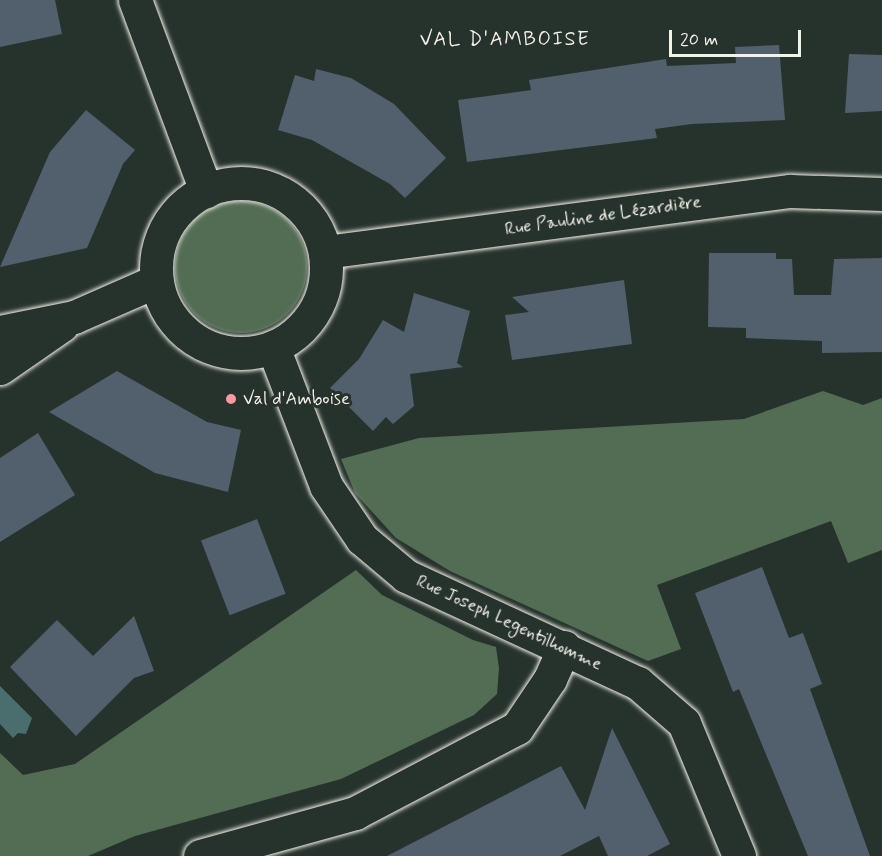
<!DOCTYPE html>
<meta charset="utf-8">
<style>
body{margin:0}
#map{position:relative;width:882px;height:856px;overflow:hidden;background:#26332d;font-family:Mynerve,sans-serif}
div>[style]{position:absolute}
.green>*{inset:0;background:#536d54}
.round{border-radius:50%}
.water>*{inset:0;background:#496e6d}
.building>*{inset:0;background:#525f6c;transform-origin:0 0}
.roads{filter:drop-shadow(0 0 2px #f4f1e8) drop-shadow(0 0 2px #f4f1e8)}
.minor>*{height:33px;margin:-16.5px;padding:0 16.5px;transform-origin:16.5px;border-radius:16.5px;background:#26332d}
.minor>.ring{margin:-16.5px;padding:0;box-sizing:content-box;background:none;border:33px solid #26332d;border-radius:50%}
.dots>*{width:16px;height:16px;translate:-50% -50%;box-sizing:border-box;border:3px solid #26332d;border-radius:50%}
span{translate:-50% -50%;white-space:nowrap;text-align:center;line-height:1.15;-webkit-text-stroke:6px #26332d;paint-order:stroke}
.street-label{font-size:18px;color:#f4f1e8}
.poi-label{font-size:18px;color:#f4f1e8}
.left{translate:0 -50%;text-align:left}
.neighbourhood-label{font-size:20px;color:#f4f1e8;letter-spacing:1.5px}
.scale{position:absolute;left:669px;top:30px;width:132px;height:27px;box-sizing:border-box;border:3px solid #f4f1e8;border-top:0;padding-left:8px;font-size:18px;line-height:21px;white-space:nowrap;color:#f4f1e8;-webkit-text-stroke:4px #26332d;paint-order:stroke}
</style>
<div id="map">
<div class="green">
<div class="round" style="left:175px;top:201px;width:132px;height:132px"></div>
<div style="clip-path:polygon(823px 391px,863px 405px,882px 398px,882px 550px,848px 563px,831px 521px,657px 585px,681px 649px,648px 661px,450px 571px,396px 538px,355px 493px,341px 459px,419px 438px,744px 419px)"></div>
<div style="clip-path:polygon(356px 570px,382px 595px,473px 640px,496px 647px,499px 668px,497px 694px,474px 715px,341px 779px,135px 836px,88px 856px,0 856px,0 753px,23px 775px,75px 764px)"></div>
</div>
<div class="water">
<div style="clip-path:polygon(0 686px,32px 718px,26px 734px,18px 733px,13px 738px,0 724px)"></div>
</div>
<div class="building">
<div style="clip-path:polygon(0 0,55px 0,62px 34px,0 47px)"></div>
<div style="clip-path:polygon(779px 45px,785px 120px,692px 124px,655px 129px,657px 138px,467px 162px,458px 100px,531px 90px,529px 80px,666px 59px,667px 66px,736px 63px,735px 47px)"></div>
<div style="clip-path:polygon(849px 54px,882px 55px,882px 111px,845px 113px)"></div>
<div style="clip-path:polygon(316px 69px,351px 78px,394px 104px,446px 158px,405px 198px,390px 184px,312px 140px,278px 130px,295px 75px,314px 81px)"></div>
<div style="clip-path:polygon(86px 110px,135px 150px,123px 164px,87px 248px,0 267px,50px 152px)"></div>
<div style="clip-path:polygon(709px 253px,776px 253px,776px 259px,792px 259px,794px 295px,831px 295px,834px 259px,882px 258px,882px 352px,822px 353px,822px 341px,746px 338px,746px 328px,708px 327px)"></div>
<div style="clip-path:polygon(624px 280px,632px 344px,512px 360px,505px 315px,529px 312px,512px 297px)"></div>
<div style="clip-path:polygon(414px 293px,470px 311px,457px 363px,463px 367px,410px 374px,414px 406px,393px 424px,386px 417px,373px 431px,330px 388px,359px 359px,383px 320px,404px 332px)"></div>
<div style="clip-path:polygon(117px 371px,207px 422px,241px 430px,228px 492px,155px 473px,49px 412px)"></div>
<div style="clip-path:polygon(38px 433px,75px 495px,0 542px,0 458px)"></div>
<div style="left:257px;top:519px;width:80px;height:60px;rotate:69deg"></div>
<div style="clip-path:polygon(762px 567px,789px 638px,803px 633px,822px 684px,810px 689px,870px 856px,808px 856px,739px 689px,733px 692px,695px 593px)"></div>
<div style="clip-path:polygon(134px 616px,154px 671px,134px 678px,76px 736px,10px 667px,57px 620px,93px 656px)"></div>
<div style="clip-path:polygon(612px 728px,670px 844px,647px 856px,608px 856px,599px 836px,560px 856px,387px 856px,561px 766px,585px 810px)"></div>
</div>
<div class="roads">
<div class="minor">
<div style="left:135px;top:0;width:204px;rotate:69.6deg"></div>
<div class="ring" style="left:156px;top:183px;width:137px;height:137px"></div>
<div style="left:325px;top:252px;width:469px;rotate:-7.5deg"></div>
<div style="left:790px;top:191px;width:92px;rotate:1.9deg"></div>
<div style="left:0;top:332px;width:76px;rotate:-11.5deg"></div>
<div style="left:74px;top:317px;width:90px;rotate:-23.7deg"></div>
<div style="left:273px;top:347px;width:149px;rotate:69.1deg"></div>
<div style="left:326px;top:486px;width:64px;rotate:55.8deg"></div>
<div style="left:362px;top:539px;width:57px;rotate:40.1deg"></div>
<div style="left:406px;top:576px;width:255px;rotate:24.8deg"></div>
<div style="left:638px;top:683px;width:61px;rotate:41deg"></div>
<div style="left:684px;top:723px;width:144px;rotate:67.5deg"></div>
<div style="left:0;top:368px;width:75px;rotate:-34.7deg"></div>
<div style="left:200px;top:856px;width:161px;rotate:-15.5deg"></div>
<div style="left:355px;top:813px;width:183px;rotate:-27.7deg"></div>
<div style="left:517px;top:728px;width:59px;rotate:-56deg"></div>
<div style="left:550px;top:679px;width:35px;rotate:-66deg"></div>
</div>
</div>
<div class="dots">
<div style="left:231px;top:399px;background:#ff9aa2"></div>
</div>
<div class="street-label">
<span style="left:603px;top:216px;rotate:-8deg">Rue Pauline de Lézardière</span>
<span style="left:509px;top:623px;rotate:25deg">Rue Joseph Legentilhomme</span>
</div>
<div class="poi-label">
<span class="left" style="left:243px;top:399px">Val d'Amboise</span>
</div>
<div class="neighbourhood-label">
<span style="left:505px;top:39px">VAL D'AMBOISE</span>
</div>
<div class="scale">20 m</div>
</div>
